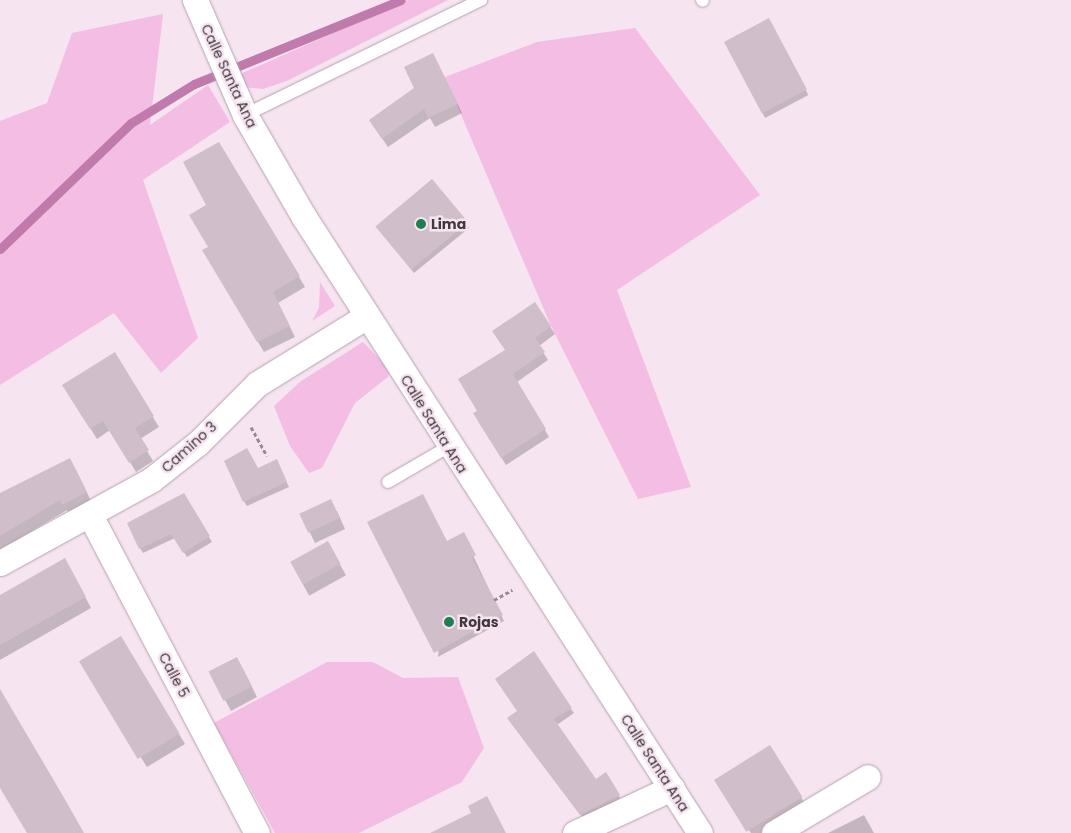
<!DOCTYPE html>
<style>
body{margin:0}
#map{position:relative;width:1071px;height:833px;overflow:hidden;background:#f6e4f0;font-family:Poppins,sans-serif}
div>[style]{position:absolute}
.green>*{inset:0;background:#f4bde3}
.shadow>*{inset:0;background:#0003;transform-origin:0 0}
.stream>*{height:9px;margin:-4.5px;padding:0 4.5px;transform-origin:4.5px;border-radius:4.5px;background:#c07aac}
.building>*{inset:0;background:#d0beca;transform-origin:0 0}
.path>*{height:3px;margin-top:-1.5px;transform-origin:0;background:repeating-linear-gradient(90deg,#978a92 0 4px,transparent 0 6.5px)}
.roads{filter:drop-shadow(0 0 1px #b3a2ae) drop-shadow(0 0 1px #b3a2ae)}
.service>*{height:12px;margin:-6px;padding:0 6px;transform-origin:6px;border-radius:6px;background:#fff}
.minor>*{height:25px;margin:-12.5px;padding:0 12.5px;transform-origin:12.5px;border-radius:12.5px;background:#fff}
.dots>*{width:14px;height:14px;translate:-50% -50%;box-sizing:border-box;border:2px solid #f6e4f0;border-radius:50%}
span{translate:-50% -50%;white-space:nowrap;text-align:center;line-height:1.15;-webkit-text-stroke:5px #f6e4f0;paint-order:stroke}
.street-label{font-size:14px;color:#3f383c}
.poi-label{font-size:14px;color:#3f383c;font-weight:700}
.left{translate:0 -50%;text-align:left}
</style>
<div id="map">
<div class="green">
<div style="clip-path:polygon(408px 0,448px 0,287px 81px,263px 89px,243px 87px,238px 75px)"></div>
<div style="clip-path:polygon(163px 14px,150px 125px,208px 85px,230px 122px,143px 180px,198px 338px,161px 373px,114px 313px,0 385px,0 121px,47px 103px,72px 33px)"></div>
<div style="clip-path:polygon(635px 28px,760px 195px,617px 290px,691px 487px,638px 499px,551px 326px,445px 77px,537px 42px)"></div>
<div style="clip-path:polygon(320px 282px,335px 306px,312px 321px,319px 308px)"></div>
<div style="clip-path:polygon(363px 342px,390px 370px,388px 377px,355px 403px,322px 468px,309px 473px,290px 446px,274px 406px,301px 381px)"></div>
<div style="clip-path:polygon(327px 662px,373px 662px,403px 678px,458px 677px,484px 748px,462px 782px,359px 833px,275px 833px,214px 723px)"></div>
</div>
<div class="shadow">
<div style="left:768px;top:19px;width:86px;height:49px;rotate:62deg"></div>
<div style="clip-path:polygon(438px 64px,462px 113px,435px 127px,430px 118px,388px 147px,370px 121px,416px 89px)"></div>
<div style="clip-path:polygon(219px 143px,305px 287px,278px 303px,295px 337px,264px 352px,204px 251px,210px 247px,207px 205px)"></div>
<div style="clip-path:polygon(466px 223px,469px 228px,414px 273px,380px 231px)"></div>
<div style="clip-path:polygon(535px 304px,555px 334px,539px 346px,548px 360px,517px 382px,549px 437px,506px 465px,478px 421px,479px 411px)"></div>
<div style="clip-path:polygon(114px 354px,159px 427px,140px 439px,153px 461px,136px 472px,110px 430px,97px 439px,70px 395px)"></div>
<div style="clip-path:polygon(279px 466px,289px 487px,247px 506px,244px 501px,257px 470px)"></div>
<div style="clip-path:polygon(76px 470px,92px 503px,70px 515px,67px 510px,0 550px,0 496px)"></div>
<div style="clip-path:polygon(183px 494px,212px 542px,187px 557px,175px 538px,143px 553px,140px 548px)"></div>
<div style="clip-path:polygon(337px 511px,345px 529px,315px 543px,301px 514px)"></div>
<div style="clip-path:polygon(463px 534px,504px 621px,438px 657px,447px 543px)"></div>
<div style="left:328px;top:543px;width:37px;height:42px;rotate:61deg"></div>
<div style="clip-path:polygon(71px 570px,91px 608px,0 660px,0 597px)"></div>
<div style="clip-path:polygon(121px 638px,185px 744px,147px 767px,87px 673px)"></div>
<div style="clip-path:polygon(243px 669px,257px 697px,231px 711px,210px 672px)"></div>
<div style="clip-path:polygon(571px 709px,574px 713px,557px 725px,595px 781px,605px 774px,622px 801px,584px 819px,511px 723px,518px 712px)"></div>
<div style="clip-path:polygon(722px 791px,801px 797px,807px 808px,764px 833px,751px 833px)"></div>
<div style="clip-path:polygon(864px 815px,874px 833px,828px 833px)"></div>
</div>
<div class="stream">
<div style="left:0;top:249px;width:182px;rotate:-43.9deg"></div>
<div style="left:131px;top:123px;width:74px;rotate:-31.8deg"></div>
<div style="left:194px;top:84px;width:223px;rotate:-22.1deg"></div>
</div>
<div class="building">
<div style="left:769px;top:18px;width:81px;height:51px;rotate:62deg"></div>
<div style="clip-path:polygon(433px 53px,458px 104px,428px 118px,424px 109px,382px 139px,369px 120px,414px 88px,404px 67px)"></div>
<div style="clip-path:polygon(219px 142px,300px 276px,273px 292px,290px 326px,257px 342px,202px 250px,208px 247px,189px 215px,206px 205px,183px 162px)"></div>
<div style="left:432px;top:179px;width:56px;height:74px;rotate:50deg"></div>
<div style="clip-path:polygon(535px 302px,551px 326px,535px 338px,545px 352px,513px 374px,546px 429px,501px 458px,473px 413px,477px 411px,458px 379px,505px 350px,492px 331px)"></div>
<div style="clip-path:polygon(115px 352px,154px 416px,135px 428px,149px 450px,129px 463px,103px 421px,90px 429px,62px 385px)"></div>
<div style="clip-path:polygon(247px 448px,258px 468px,277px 459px,287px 482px,243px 502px,224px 461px)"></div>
<div style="clip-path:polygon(70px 458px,87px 492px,62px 505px,60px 500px,0 536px,0 493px)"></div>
<div style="clip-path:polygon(184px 493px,210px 536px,183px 553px,171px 534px,139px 549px,127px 523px)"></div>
<div style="clip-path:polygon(423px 494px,447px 541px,464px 532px,476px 555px,472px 558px,503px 615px,434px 653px,367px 522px)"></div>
<div style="left:331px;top:499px;width:21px;height:35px;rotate:65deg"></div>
<div style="left:328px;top:541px;width:26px;height:43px;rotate:61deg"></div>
<div style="clip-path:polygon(65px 558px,86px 597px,0 645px,0 595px)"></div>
<div style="left:121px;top:636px;width:114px;height:49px;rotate:59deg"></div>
<div style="clip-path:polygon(534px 651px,572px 708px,554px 719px,596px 779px,606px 772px,620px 795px,580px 815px,507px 718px,517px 711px,495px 679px)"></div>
<div style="left:237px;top:657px;width:33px;height:32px;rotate:63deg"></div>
<div style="clip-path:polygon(0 689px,63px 796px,84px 833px,27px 833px,0 788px)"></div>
<div style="left:770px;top:745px;width:61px;height:66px;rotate:58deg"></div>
<div style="clip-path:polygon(487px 796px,506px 833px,430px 833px,471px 813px,468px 806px)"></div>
</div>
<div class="path">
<div style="left:251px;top:427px;width:33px;rotate:61deg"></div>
<div style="left:494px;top:600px;width:21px;rotate:-29deg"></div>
</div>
<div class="roads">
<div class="service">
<div style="left:702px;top:0;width:1px;rotate:45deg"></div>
<div style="left:245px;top:115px;width:263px;rotate:-26deg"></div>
<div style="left:388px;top:482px;width:69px;rotate:-30.3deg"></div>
</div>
<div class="minor">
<div style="left:195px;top:0;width:125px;rotate:66.5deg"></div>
<div style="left:245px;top:115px;width:118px;rotate:60deg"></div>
<div style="left:304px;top:217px;width:732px;rotate:57.26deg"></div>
<div style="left:91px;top:517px;width:357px;rotate:62.3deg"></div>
<div style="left:0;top:563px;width:172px;rotate:-28.8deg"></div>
<div style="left:151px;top:480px;width:60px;rotate:-38.2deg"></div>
<div style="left:198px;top:443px;width:83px;rotate:-45deg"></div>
<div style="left:257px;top:384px;width:129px;rotate:-31.7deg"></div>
<div style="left:575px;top:833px;width:107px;rotate:-24.9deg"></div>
<div style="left:774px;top:833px;width:109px;rotate:-30.8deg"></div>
</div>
</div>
<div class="dots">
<div style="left:421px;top:224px;background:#237d52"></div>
<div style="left:449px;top:622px;background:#237d52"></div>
</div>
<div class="street-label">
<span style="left:229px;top:76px;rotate:65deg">Calle Santa Ana</span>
<span style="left:434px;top:424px;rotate:58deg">Calle Santa Ana</span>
<span style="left:189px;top:447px;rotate:-42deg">Camino 3</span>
<span style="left:174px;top:675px;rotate:62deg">Calle 5</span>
<span style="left:655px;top:763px;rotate:57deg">Calle Santa Ana</span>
</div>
<div class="poi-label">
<span class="left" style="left:431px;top:224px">Lima</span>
<span class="left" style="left:459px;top:622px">Rojas</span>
</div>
</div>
